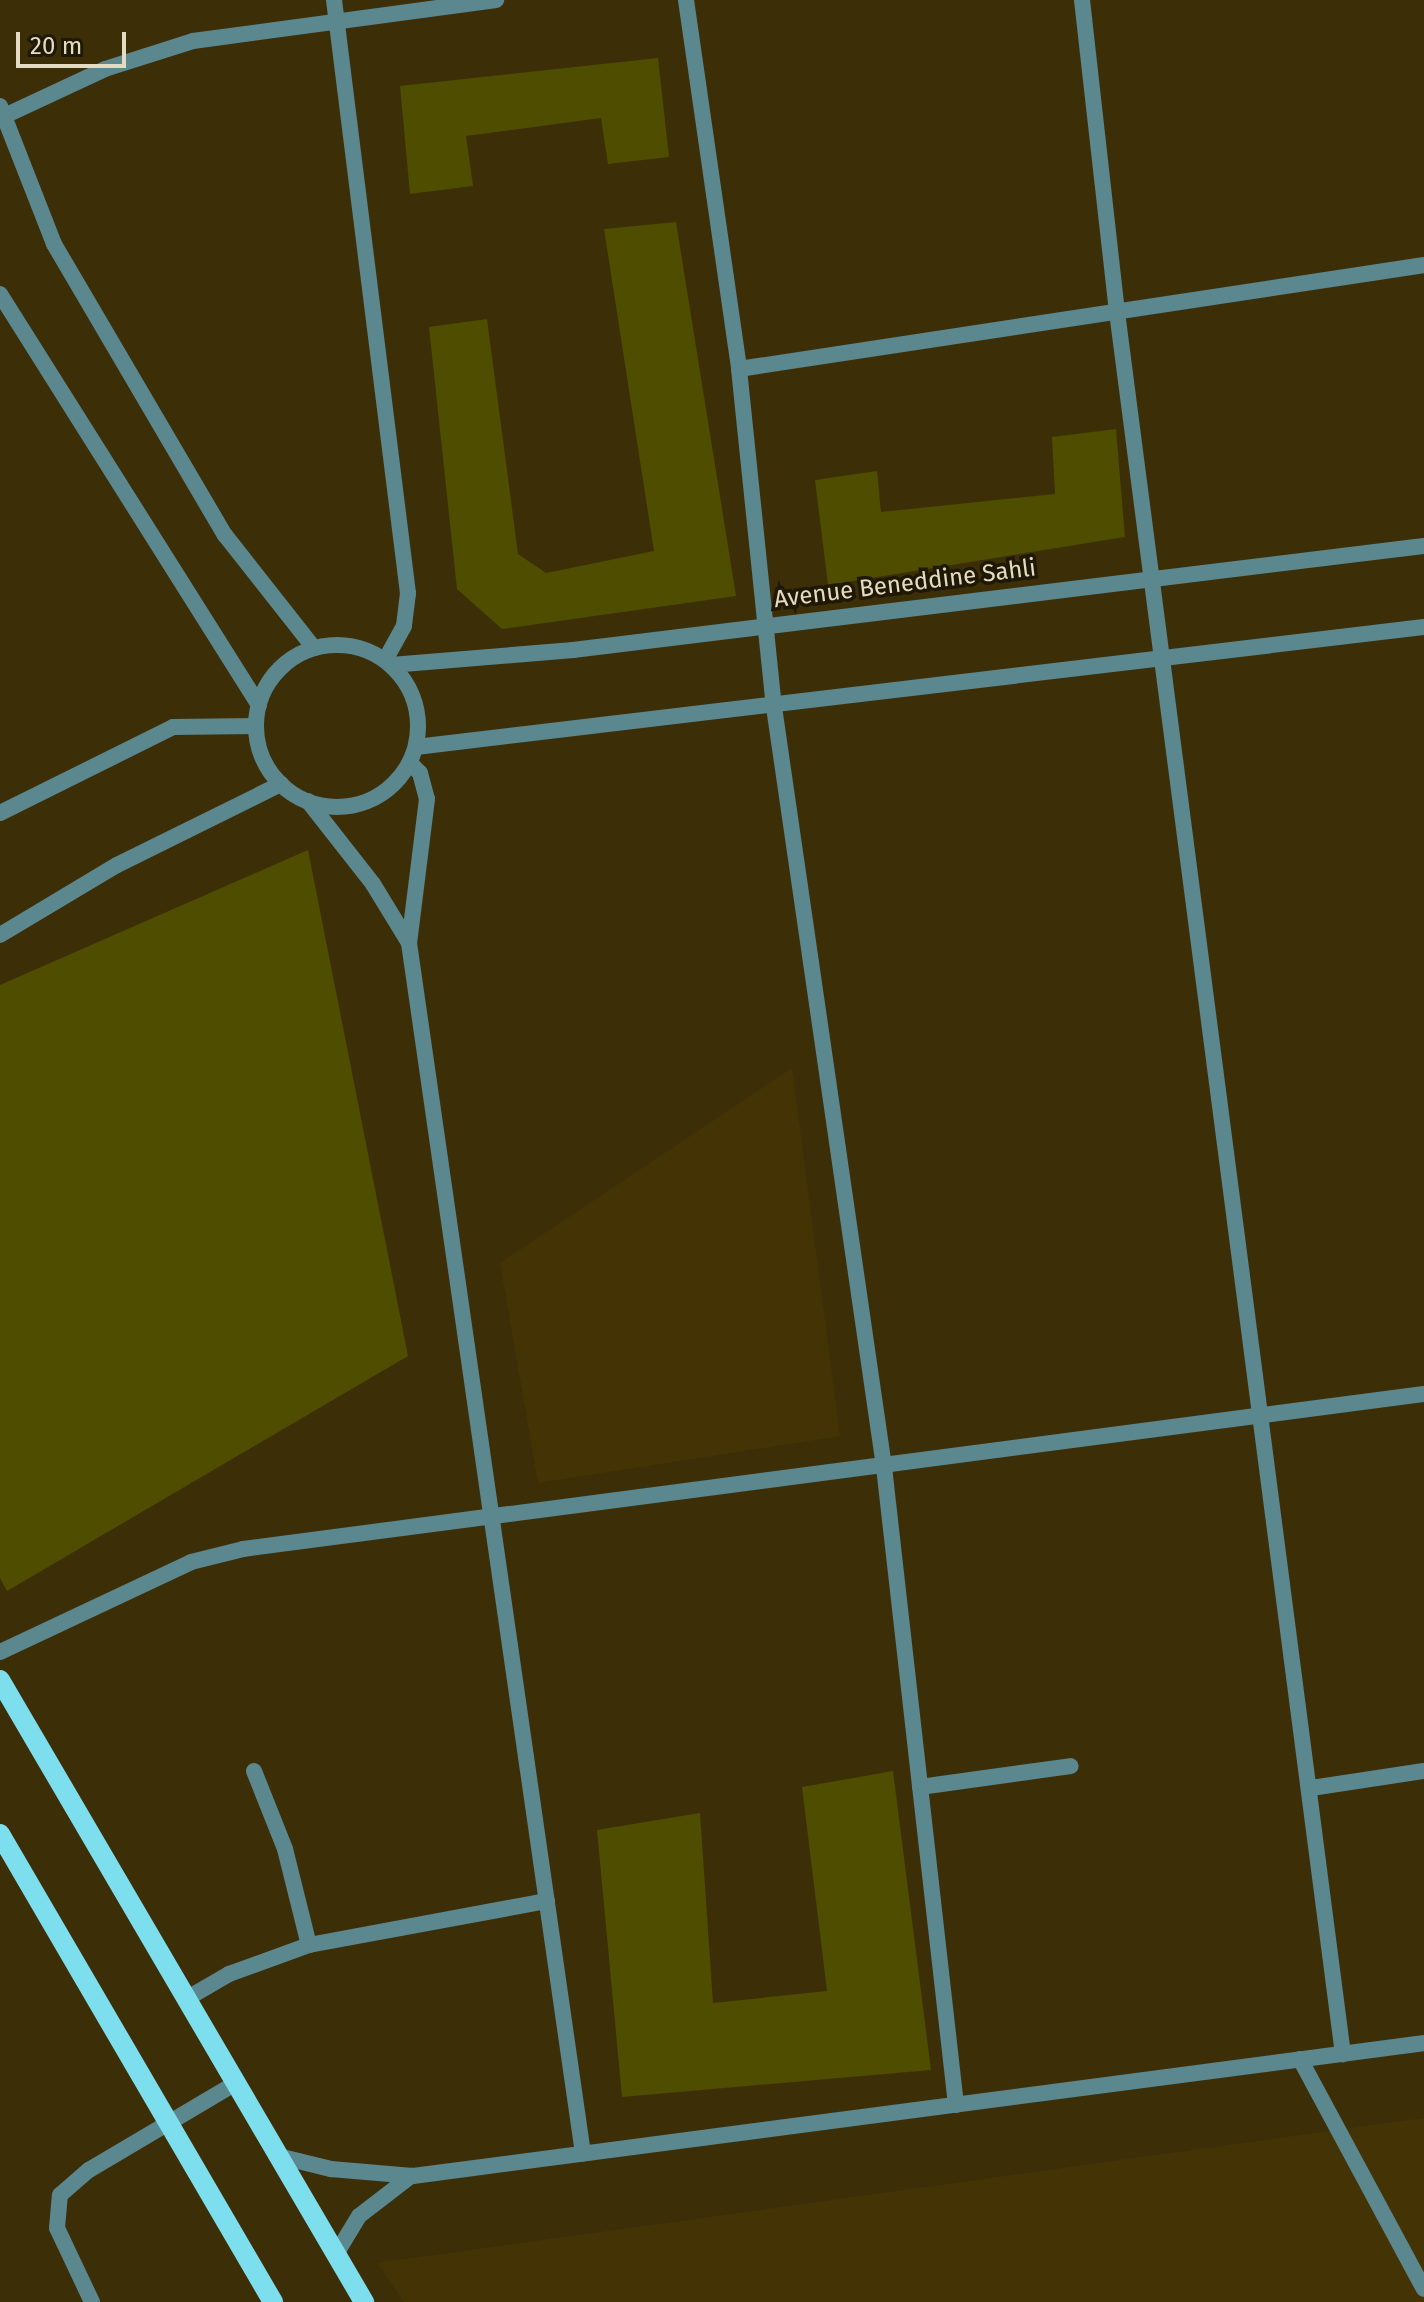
<!DOCTYPE html>
<style>
body{margin:0}
#map{position:relative;width:1424px;height:2302px;overflow:hidden;background:#3c2f08;font-family:"Fira Sans",sans-serif}
div>[style]{position:absolute}
.built>*{inset:0;background:#443405}
.building>*{inset:0;background:#4e4d00}
.service>*{height:16px;margin:-8px;padding:0 8px;transform-origin:8px;border-radius:8px;background:#5b878f}
.minor>*{height:16px;margin:-8px;padding:0 8px;transform-origin:8px;border-radius:8px;background:#5b878f}
.tertiary>*{height:16px;margin:-8px;padding:0 8px;transform-origin:8px;border-radius:8px;background:#5b878f}
.tertiary>.ring{margin:-8px;padding:0;box-sizing:content-box;background:none;border:16px solid #5b878f;border-radius:50%}
.primary>*{height:20px;margin:-10px;padding:0 10px;transform-origin:10px;border-radius:10px;background:#7ddeee}
span{translate:-50% -50%;white-space:nowrap;text-align:center;line-height:1.15;-webkit-text-stroke:7px #1f1804;paint-order:stroke}
.street-label{font-size:24px;color:#e5dbc2}
.scale{position:absolute;left:16px;top:32px;width:110px;height:36px;box-sizing:border-box;border:4px solid #e5dbc2;border-top:0;padding-left:10px;font-size:24px;line-height:28px;white-space:nowrap;color:#e5dbc2;-webkit-text-stroke:6px #1f1804;paint-order:stroke}
</style>
<div id="map">
<div class="built">
<div style="clip-path:polygon(792px 1068px,840px 1436px,538px 1483px,500px 1263px)"></div>
<div style="clip-path:polygon(1424px 2118px,1424px 2302px,404px 2302px,377px 2263px)"></div>
</div>
<div class="building">
<div style="clip-path:polygon(658px 58px,669px 157px,608px 164px,601px 118px,466px 136px,473px 186px,410px 194px,400px 86px)"></div>
<div style="clip-path:polygon(676px 222px,736px 596px,502px 629px,457px 589px,429px 327px,487px 319px,518px 554px,546px 573px,654px 551px,604px 229px)"></div>
<div style="clip-path:polygon(1116px 429px,1125px 537px,828px 585px,815px 480px,877px 471px,881px 512px,1055px 494px,1052px 437px)"></div>
<div style="clip-path:polygon(308px 850px,408px 1356px,7px 1591px,0 1578px,0 985px)"></div>
<div style="clip-path:polygon(893px 1771px,931px 2070px,622px 2097px,597px 1830px,700px 1813px,713px 2003px,827px 1991px,802px 1787px)"></div>
</div>
<div class="service">
<div style="left:254px;top:1771px;width:84px;rotate:68.3deg"></div>
<div style="left:285px;top:1849px;width:99px;rotate:76deg"></div>
<div style="left:920px;top:1787px;width:152px;rotate:-7.9deg"></div>
<div style="left:186px;top:1999px;width:50px;rotate:-30.2deg"></div>
<div style="left:229px;top:1974px;width:85px;rotate:-19.9deg"></div>
<div style="left:309px;top:1945px;width:242px;rotate:-10.5deg"></div>
<div style="left:1300px;top:2059px;width:261px;rotate:61.7deg"></div>
</div>
<div class="minor">
<div style="left:334px;top:0;width:598px;rotate:82.89deg"></div>
<div style="left:408px;top:593px;width:33px;rotate:97deg"></div>
<div style="left:404px;top:626px;width:39px;rotate:119deg"></div>
<div style="left:686px;top:0;width:373px;rotate:81.8deg"></div>
<div style="left:739px;top:369px;width:340px;rotate:84.1deg"></div>
<div style="left:774px;top:707px;width:768px;rotate:81.76deg"></div>
<div style="left:884px;top:1467px;width:642px;rotate:83.56deg"></div>
<div style="left:1082px;top:0;width:314px;rotate:83.6deg"></div>
<div style="left:1117px;top:312px;width:1757px;rotate:82.61deg"></div>
<div style="left:0;top:118px;width:116px;rotate:-25deg"></div>
<div style="left:105px;top:69px;width:92px;rotate:-17.7deg"></div>
<div style="left:193px;top:41px;width:306px;rotate:-7.7deg"></div>
<div style="left:739px;top:369px;width:693px;rotate:-8.63deg"></div>
<div style="left:410px;top:763px;width:14px;rotate:45deg"></div>
<div style="left:420px;top:773px;width:27px;rotate:75deg"></div>
<div style="left:427px;top:799px;width:145px;rotate:97.1deg"></div>
<div style="left:409px;top:943px;width:1223px;rotate:81.82deg"></div>
<div style="left:308px;top:801px;width:105px;rotate:51.9deg"></div>
<div style="left:373px;top:884px;width:69px;rotate:58.6deg"></div>
<div style="left:0;top:1652px;width:211px;rotate:-25.2deg"></div>
<div style="left:191px;top:1562px;width:54px;rotate:-14deg"></div>
<div style="left:243px;top:1549px;width:1191px;rotate:-7.48deg"></div>
<div style="left:1311px;top:1788px;width:114px;rotate:-8.6deg"></div>
<div style="left:278px;top:2156px;width:55px;rotate:13.8deg"></div>
<div style="left:331px;top:2169px;width:82px;rotate:4.9deg"></div>
<div style="left:413px;top:2176px;width:1020px;rotate:-7.49deg"></div>
<div style="left:336px;top:2254px;width:44px;rotate:-58.8deg"></div>
<div style="left:359px;top:2216px;width:66px;rotate:-37.6deg"></div>
<div style="left:92px;top:2302px;width:82px;rotate:-115.3deg"></div>
<div style="left:57px;top:2228px;width:33px;rotate:-85deg"></div>
<div style="left:60px;top:2195px;width:38px;rotate:-41deg"></div>
<div style="left:89px;top:2170px;width:171px;rotate:-30.6deg"></div>
</div>
<div class="tertiary">
<div style="left:0;top:106px;width:148px;rotate:68.6deg"></div>
<div style="left:54px;top:244px;width:338px;rotate:59.6deg"></div>
<div style="left:225px;top:535px;width:144px;rotate:51.8deg"></div>
<div style="left:0;top:294px;width:486px;rotate:57.8deg"></div>
<div class="ring" style="left:256px;top:645px;width:146px;height:146px"></div>
<div style="left:391px;top:665px;width:183px;rotate:-4.7deg"></div>
<div style="left:573px;top:650px;width:857px;rotate:-6.97deg"></div>
<div style="left:416px;top:747px;width:1015px;rotate:-6.79deg"></div>
<div style="left:0;top:813px;width:193px;rotate:-26.4deg"></div>
<div style="left:173px;top:727px;width:83px;rotate:-0.7deg"></div>
<div style="left:0;top:935px;width:136px;rotate:-30.9deg"></div>
<div style="left:117px;top:865px;width:183px;rotate:-26.3deg"></div>
</div>
<div class="primary">
<div style="left:0;top:1680px;width:721px;rotate:59.66deg"></div>
<div style="left:0;top:1834px;width:542px;rotate:59.74deg"></div>
</div>
<div class="street-label">
<span style="left:905px;top:584px;rotate:-7deg">Avenue Beneddine Sahli</span>
</div>
<div class="scale">20 m</div>
</div>
